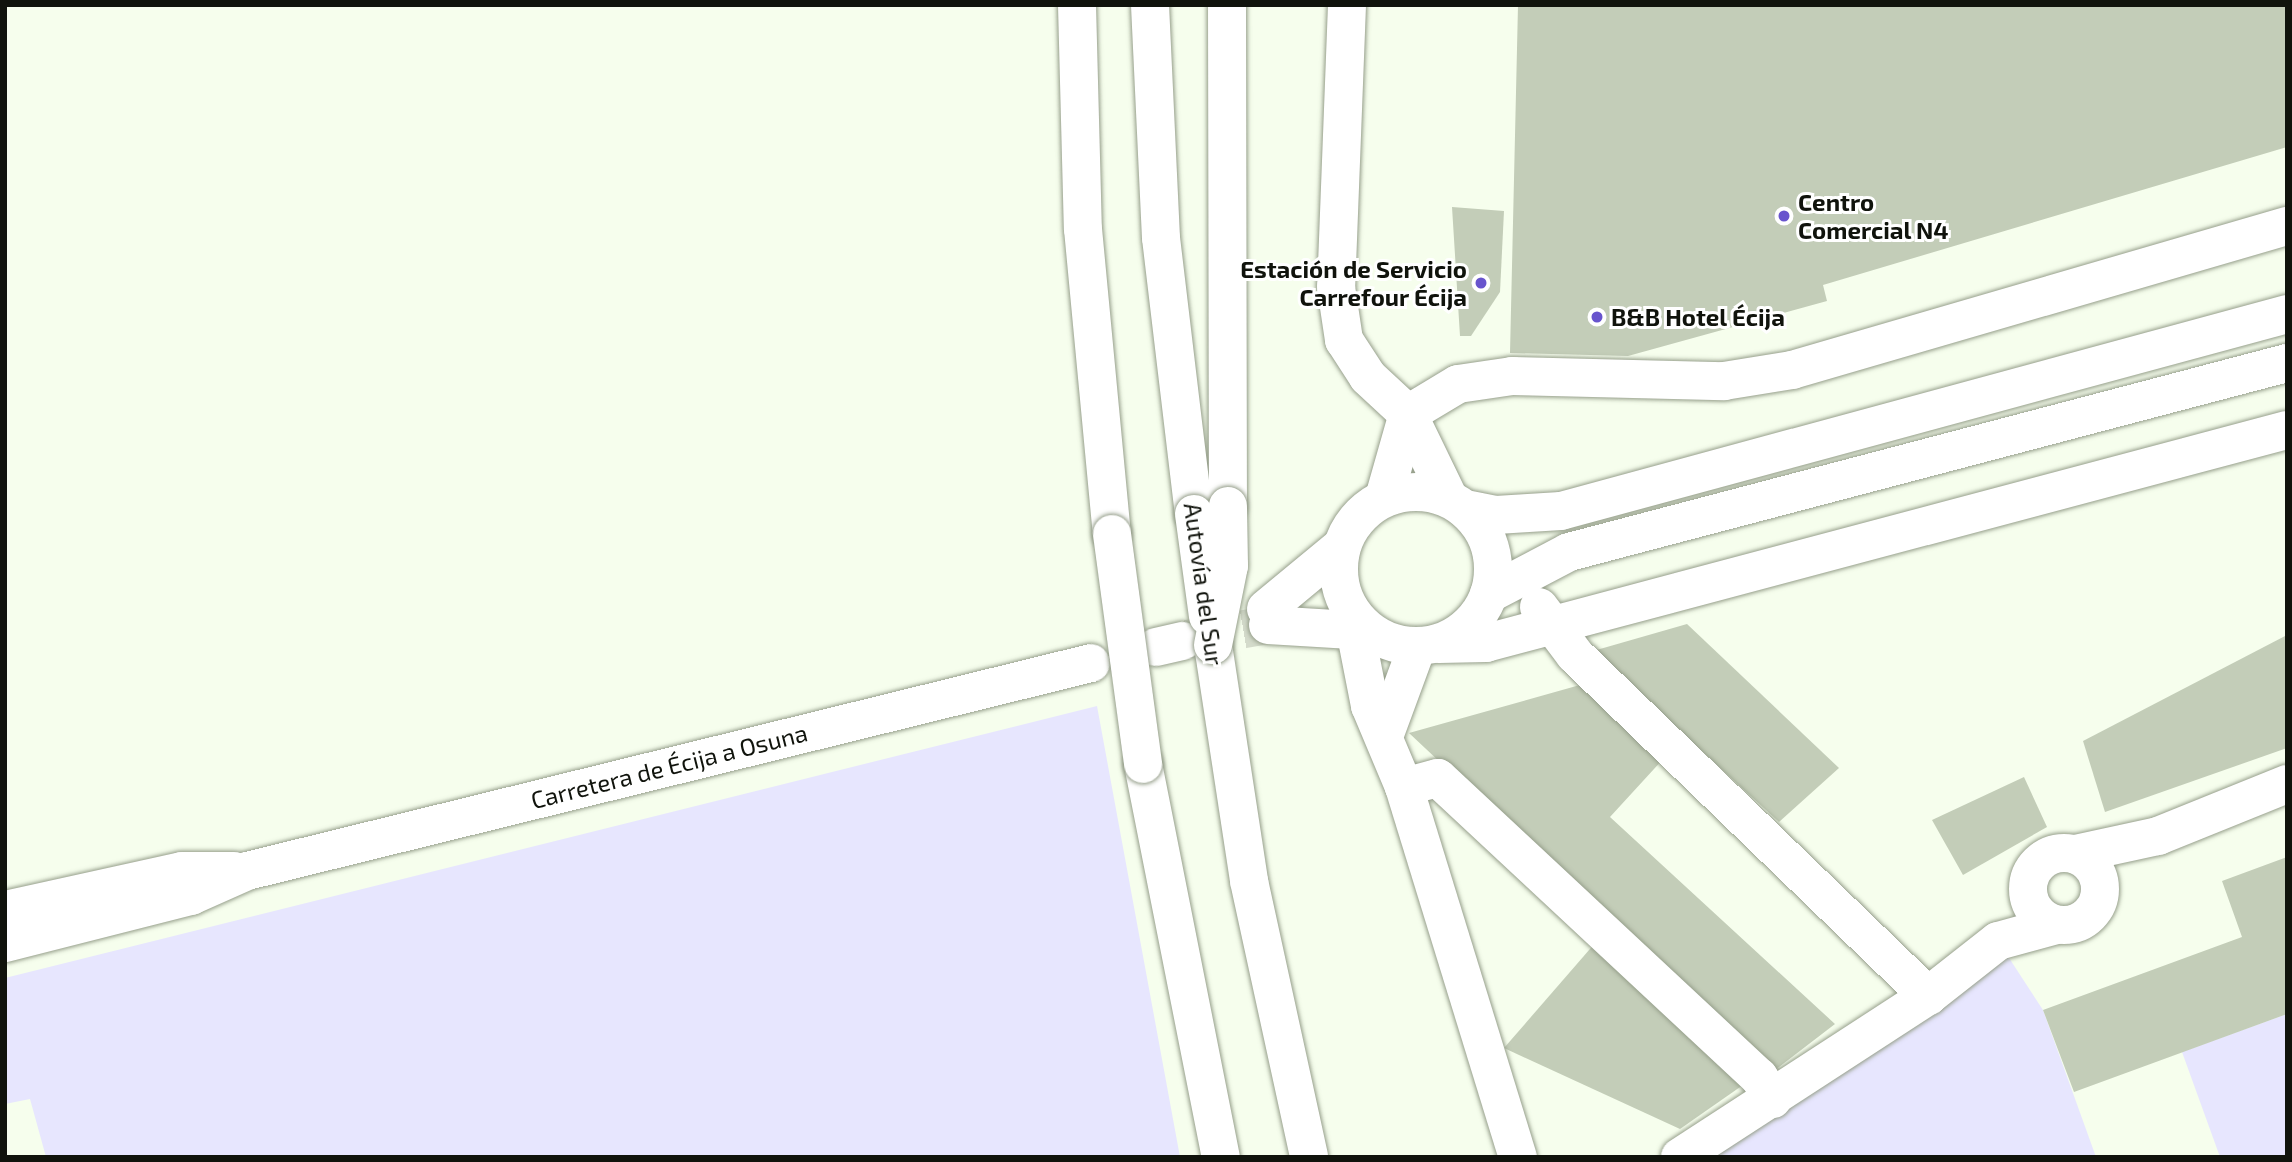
<!DOCTYPE html>
<meta charset="utf-8">
<style>
body{margin:0}
#map{position:relative;width:2292px;height:1162px;overflow:hidden;background:#f6feed;font-family:"Exo 2",sans-serif}
div>[style]{position:absolute}
.green>*{inset:0;background:#e7e6fe}
.building>*{inset:0;background:#c3cdb8}
.major-tunnel>*{height:38px;margin-top:-19px;transform-origin:0;background:repeating-linear-gradient(90deg,#d4dbcb 0 38px,transparent 0 57px)}
.roads{filter:drop-shadow(0 0 2px #969f8b) drop-shadow(0 0 2px #969f8b)}
.minor>*{height:38px;margin:-19px;padding:0 19px;transform-origin:19px;border-radius:19px;background:#fff}
.minor>.ring{margin:-19px;padding:0;box-sizing:content-box;background:none;border:38px solid #fff;border-radius:50%}
.major>*{height:38px;margin:-19px;padding:0 19px;transform-origin:19px;border-radius:19px;background:#fff}
.major>.ring{margin:-19px;padding:0;box-sizing:content-box;background:none;border:38px solid #fff;border-radius:50%}
.highway>*{height:38px;margin:-19px;padding:0 19px;transform-origin:19px;border-radius:19px;background:#fff}
.bridges{filter:drop-shadow(0 0 2px #969f8b) drop-shadow(0 0 2px #969f8b)}
.highway-bridge>*{height:38px;margin:-19px;padding:0 19px;transform-origin:19px;border-radius:19px;background:#fff}
.dots>*{width:19px;height:19px;translate:-50% -50%;box-sizing:border-box;border:4px solid #fff;border-radius:50%}
span{translate:-50% -50%;white-space:nowrap;text-align:center;line-height:1.15;-webkit-text-stroke:6px #fff;paint-order:stroke}
.poi-label{font-size:24px;color:#10130c;font-weight:700}
.left{translate:0 -50%;text-align:left}
.right{translate:-100% -50%;text-align:right}
.street-label{font-size:24px;color:#10130c}
.frame{position:absolute;inset:0;border:7px solid #10130c;pointer-events:none}
</style>
<div id="map">
<div class="green">
<div style="clip-path:polygon(1097px 706px,1180px 1157px,46px 1157px,30px 1099px,5px 1104px,5px 978px)"></div>
<div style="clip-path:polygon(1998px 941px,2043px 1010px,2096px 1157px,1680px 1157px)"></div>
<div style="clip-path:polygon(2287px 1014px,2287px 1157px,2220px 1157px,2182px 1052px)"></div>
</div>
<div class="building">
<div style="clip-path:polygon(1518px 5px,2287px 5px,2287px 147px,1823px 285px,1827px 301px,1628px 356px,1510px 353px)"></div>
<div style="clip-path:polygon(1452px 207px,1504px 211px,1500px 292px,1471px 336px,1460px 336px)"></div>
<div style="clip-path:polygon(1687px 624px,1839px 768px,1779px 822px,1593px 651px)"></div>
<div style="clip-path:polygon(2287px 635px,2287px 748px,2105px 812px,2083px 741px)"></div>
<div style="clip-path:polygon(1587px 683px,1665px 757px,1610px 817px,1835px 1024px,1771px 1073px,1409px 733px)"></div>
<div style="clip-path:polygon(2024px 777px,2047px 827px,1963px 875px,1932px 820px)"></div>
<div style="clip-path:polygon(2287px 857px,2287px 1014px,2074px 1092px,2043px 1010px,2242px 937px,2222px 881px)"></div>
<div style="clip-path:polygon(1596px 942px,1743px 1085px,1680px 1129px,1504px 1048px)"></div>
</div>
<div class="major-tunnel">
<div style="left:1187px;top:639px;width:82px;rotate:-9.8deg"></div>
</div>
<div class="roads">
<div class="minor">
<div style="left:1347px;top:5px;width:282px;rotate:92.2deg"></div>
<div style="left:1336px;top:287px;width:54px;rotate:81.4deg"></div>
<div style="left:1344px;top:340px;width:44px;rotate:57deg"></div>
<div style="left:1368px;top:377px;width:54px;rotate:42.8deg"></div>
<div style="left:1408px;top:414px;width:94px;rotate:64.2deg"></div>
<div style="left:1384px;top:498px;width:87px;rotate:-74.1deg"></div>
<div style="left:1408px;top:414px;width:58px;rotate:-31deg"></div>
<div style="left:1458px;top:384px;width:55px;rotate:-8.4deg"></div>
<div style="left:1512px;top:376px;width:212px;rotate:1.4deg"></div>
<div style="left:1724px;top:381px;width:69px;rotate:-9.2deg"></div>
<div style="left:1792px;top:370px;width:516px;rotate:-16.22deg"></div>
<div style="left:1465px;top:509px;width:32px;rotate:11deg"></div>
<div style="left:1496px;top:515px;width:65px;rotate:-3.5deg"></div>
<div style="left:1561px;top:511px;width:752px;rotate:-15.18deg"></div>
<div style="left:1489px;top:594px;width:90px;rotate:-27.7deg"></div>
<div style="left:1569px;top:552px;width:742px;rotate:-14.75deg"></div>
<div style="left:1539px;top:607px;width:60px;rotate:53.1deg"></div>
<div style="left:1575px;top:655px;width:491px;rotate:44deg"></div>
<div style="left:1352px;top:614px;width:94px;rotate:78.9deg"></div>
<div style="left:1370px;top:706px;width:88px;rotate:67.2deg"></div>
<div style="left:1404px;top:787px;width:387px;rotate:72.9deg"></div>
<div style="left:1439px;top:644px;width:47px;rotate:-1.2deg"></div>
<div style="left:1486px;top:643px;width:829px;rotate:-14.89deg"></div>
<div style="left:1385px;top:734px;width:93px;rotate:-69.8deg"></div>
<div style="left:1404px;top:787px;width:35px;rotate:-15deg"></div>
<div style="left:1438px;top:778px;width:439px;rotate:43deg"></div>
<div style="left:1759px;top:1077px;width:26px;rotate:58deg"></div>
<div class="ring" style="left:2028px;top:853px;width:34px;height:34px"></div>
<div style="left:2075px;top:854px;width:85px;rotate:-12.2deg"></div>
<div style="left:2158px;top:836px;width:139px;rotate:-22deg"></div>
<div style="left:1680px;top:1157px;width:296px;rotate:-33deg"></div>
<div style="left:1928px;top:996px;width:89px;rotate:-38.2deg"></div>
<div style="left:1998px;top:941px;width:60px;rotate:-15.4deg"></div>
</div>
<div class="major">
<div class="ring" style="left:1339px;top:492px;width:116px;height:116px"></div>
<div style="left:1266px;top:609px;width:97px;rotate:-39.6deg"></div>
<div style="left:1268px;top:625px;width:100px;rotate:3.4deg"></div>
<div style="left:1156px;top:647px;width:27px;rotate:-13deg"></div>
<div style="left:5px;top:910px;width:181px;rotate:-12.4deg"></div>
<div style="left:182px;top:871px;width:52px"></div>
<div style="left:5px;top:943px;width:192px;rotate:-14.2deg"></div>
<div style="left:191px;top:896px;width:61px;rotate:-24.1deg"></div>
<div style="left:247px;top:871px;width:869px;rotate:-13.84deg"></div>
</div>
<div class="highway">
<div style="left:1077px;top:5px;width:224px;rotate:88.5deg"></div>
<div style="left:1083px;top:229px;width:306px;rotate:84.6deg"></div>
<div style="left:1150px;top:5px;width:233px;rotate:87.3deg"></div>
<div style="left:1161px;top:238px;width:278px;rotate:83.2deg"></div>
<div style="left:1227px;top:5px;width:501px;rotate:89.89deg"></div>
<div style="left:1213px;top:645px;width:239px;rotate:81.3deg"></div>
<div style="left:1249px;top:881px;width:282px;rotate:77.7deg"></div>
<div style="left:1143px;top:764px;width:401px;rotate:78.8deg"></div>
</div>
</div>
<div class="bridges">
<div class="highway-bridge">
<div style="left:1194px;top:514px;width:103px;rotate:82.2deg"></div>
<div style="left:1112px;top:534px;width:232px;rotate:82.3deg"></div>
<div style="left:1213px;top:645px;width:81px;rotate:-78.6deg"></div>
<div style="left:1229px;top:566px;width:60px;rotate:-91deg"></div>
</div>
</div>
<div class="dots">
<div style="left:1784px;top:216px;background:#6854cd"></div>
<div style="left:1481px;top:283px;background:#6854cd"></div>
<div style="left:1597px;top:317px;background:#6854cd"></div>
</div>
<div class="poi-label">
<span class="left" style="left:1798px;top:216px">Centro<br>Comercial N4</span>
<span class="right" style="left:1467px;top:283px">Estación de Servicio<br>Carrefour Écija</span>
<span class="left" style="left:1611px;top:317px">B&amp;B Hotel Écija</span>
</div>
<div class="street-label">
<span style="left:1204px;top:584px;rotate:82deg">Autovía del Sur</span>
<span style="left:669px;top:766px;rotate:-14deg">Carretera de Écija a Osuna</span>
</div>
<div class="frame"></div>
</div>
